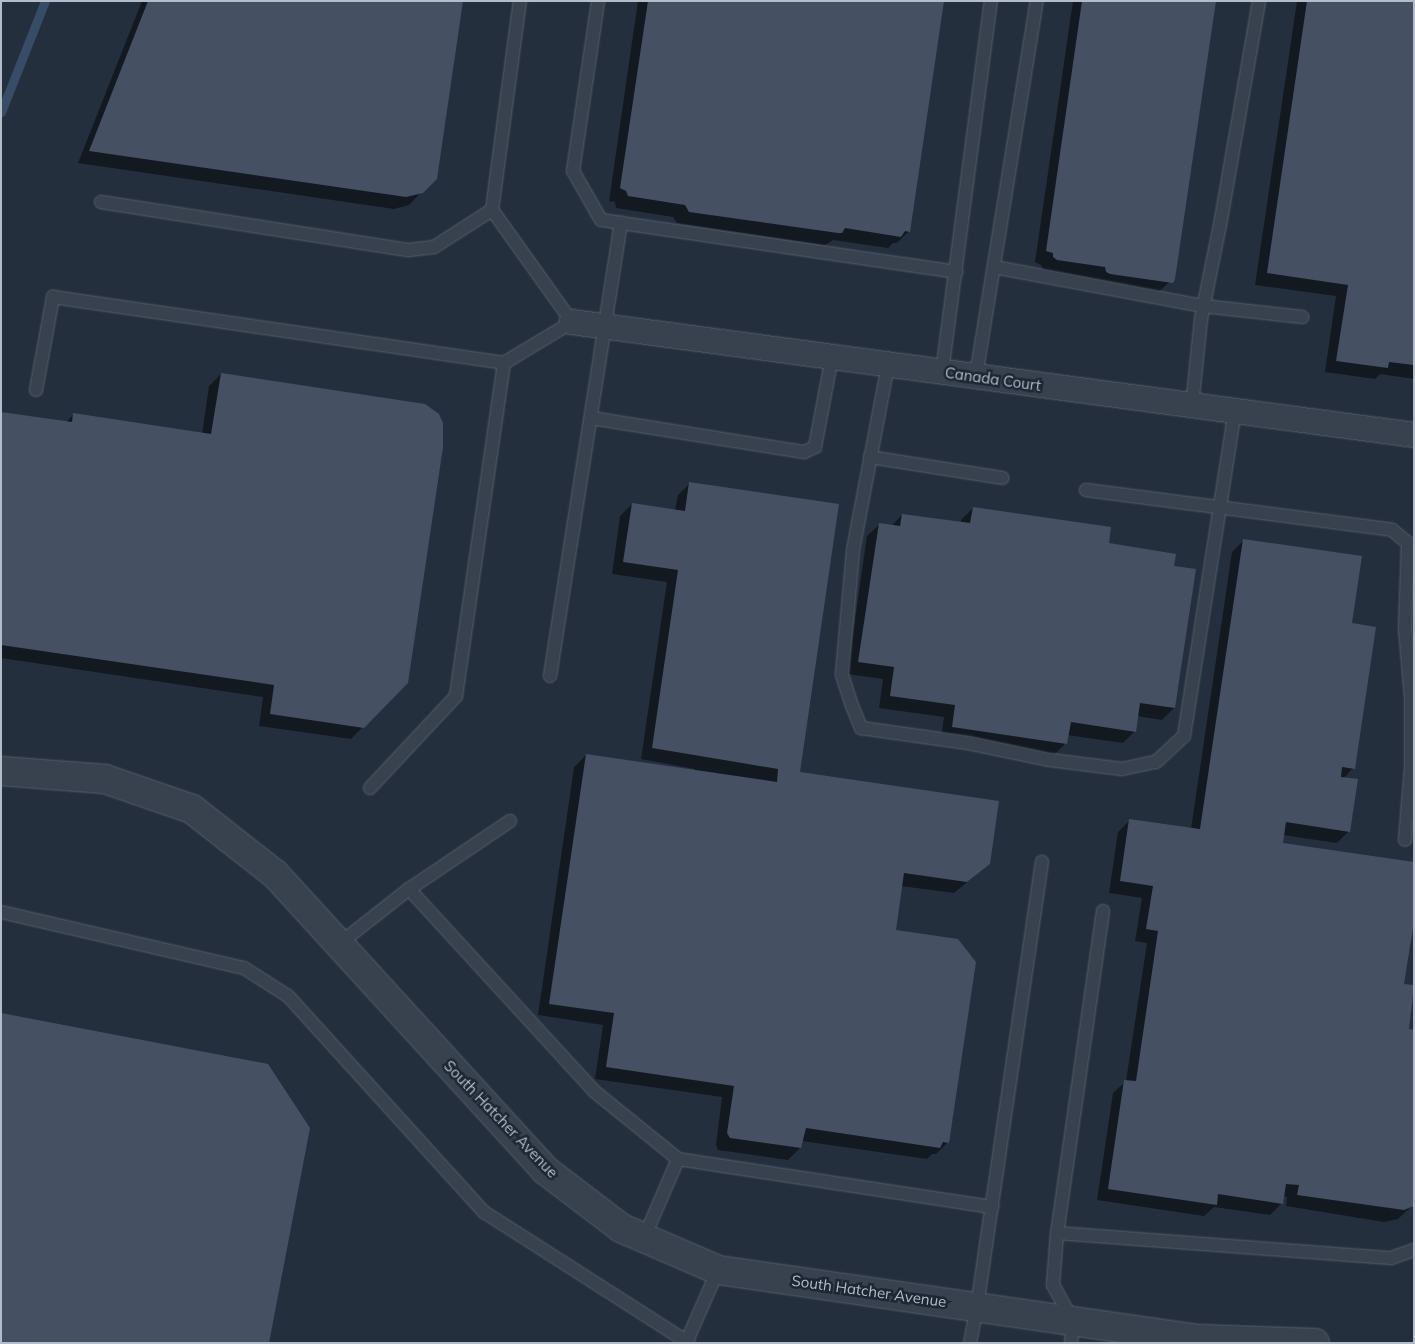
<!DOCTYPE html>
<style>
body{margin:0}
#map{position:relative;width:1415px;height:1344px;overflow:hidden;background:#242f3e;font-family:Mulish,sans-serif}
div>[style]{position:absolute}
.shadow>*{inset:0;background:#0007}
.stream>*{height:9px;margin:-4.5px;padding:0 4.5px;transform-origin:4.5px;border-radius:4.5px;background:#394c67}
.building>*{inset:0;background:#455162}
.roads{filter:drop-shadow(0 0 1px #565f6c) drop-shadow(0 0 1px #565f6c)}
.service>*{height:12px;margin:-6px;padding:0 6px;transform-origin:6px;border-radius:6px;background:#38414e}
.minor>*{height:24px;margin:-12px;padding:0 12px;transform-origin:12px;border-radius:12px;background:#38414e}
.tertiary>*{height:28px;margin:-14px;padding:0 14px;transform-origin:14px;border-radius:14px;background:#38414e}
span{translate:-50% -50%;white-space:nowrap;text-align:center;line-height:1.15;-webkit-text-stroke:5px #1d2633;paint-order:stroke}
.street-label{font-size:15px;color:#b4bcc9}
.frame{position:absolute;inset:0;border:2px solid #b4bcc9;pointer-events:none}
</style>
<div id="map">
<div class="shadow">
<div style="clip-path:polygon(142px 1px,462px 1px,435px 178px,409px 205px,394px 209px,78px 163px)"></div>
<div style="clip-path:polygon(638px 1px,943px 1px,909px 231px,897px 243px,893px 243px,888px 248px,833px 240px,825px 245px,677px 223px,673px 217px,616px 208px,615px 202px,609px 201px)"></div>
<div style="clip-path:polygon(1073px 1px,1215px 1px,1174px 278px,1156px 294px,1094px 284px,1093px 279px,1044px 271px,1041px 265px,1035px 262px)"></div>
<div style="clip-path:polygon(1297px 1px,1414px 1px,1414px 379px,1380px 374px,1375px 379px,1325px 372px,1336px 296px,1255px 285px)"></div>
<div style="clip-path:polygon(221px 374px,437px 415px,443px 432px,442px 447px,407px 682px,351px 739px,259px 726px,263px 697px,1px 658px,1px 413px,65px 423px,73px 415px,202px 434px,209px 386px)"></div>
<div style="clip-path:polygon(690px 483px,799px 773px,989px 864px,954px 893px,901px 886px,894px 931px,948px 1142px,936px 1154px,932px 1154px,927px 1159px,802px 1141px,800px 1148px,788px 1160px,718px 1150px,716px 1145px,722px 1097px,595px 1079px,603px 1025px,538px 1015px,574px 767px,586px 755px,695px 771px,695px 769px,641px 759px,667px 582px,612px 574px,620px 516px,632px 504px,675px 510px,678px 495px)"></div>
<div style="clip-path:polygon(973px 508px,1107px 545px,1173px 567px,1174px 708px,1162px 720px,1137px 716px,1135px 731px,1123px 743px,1067px 735px,1066px 743px,1054px 755px,941px 738px,944px 717px,879px 708px,883px 679px,847px 674px,867px 536px,879px 525px,891px 526px,902px 515px,961px 523px,961px 520px)"></div>
<div style="clip-path:polygon(1244px 540px,1351px 624px,1353px 768px,1343px 779px,1349px 831px,1337px 843px,1283px 835px,1281px 844px,1403px 985px,1407px 1030px,1414px 1204px,1398px 1219px,1384px 1222px,1286px 1206px,1287px 1197px,1283px 1196px,1282px 1203px,1270px 1215px,1214px 1207px,1204px 1216px,1097px 1200px,1113px 1093px,1126px 1081px,1147px 943px,1135px 941px,1142px 898px,1109px 893px,1118px 832px,1130px 820px,1191px 829px,1232px 552px)"></div>
</div>
<div class="stream">
<div style="left:1px;top:112px;width:119px;rotate:-68.4deg"></div>
</div>
<div class="building">
<div style="clip-path:polygon(148px 1px,463px 1px,437px 179px,423px 193px,406px 197px,89px 151px)"></div>
<div style="clip-path:polygon(648px 1px,944px 1px,910px 232px,905px 231px,901px 237px,845px 228px,842px 233px,838px 233px,689px 212px,685px 205px,628px 196px,626px 191px,620px 188px)"></div>
<div style="clip-path:polygon(1082px 1px,1216px 1px,1175px 279px,1173px 283px,1110px 274px,1106px 272px,1105px 267px,1057px 260px,1053px 257px,1053px 253px,1046px 251px)"></div>
<div style="clip-path:polygon(1307px 1px,1414px 1px,1414px 365px,1389px 362px,1388px 368px,1336px 361px,1348px 285px,1267px 273px)"></div>
<div style="clip-path:polygon(221px 373px,425px 404px,439px 414px,443px 423px,443px 447px,408px 683px,364px 728px,270px 714px,274px 685px,1px 645px,1px 412px,72px 422px,73px 413px,211px 434px)"></div>
<div style="clip-path:polygon(689px 482px,839px 504px,800px 772px,999px 801px,990px 864px,967px 882px,904px 873px,896px 930px,958px 939px,976px 962px,949px 1143px,943px 1142px,940px 1148px,806px 1128px,801px 1148px,730px 1138px,727px 1133px,734px 1086px,606px 1067px,614px 1013px,549px 1004px,586px 754px,777px 782px,778px 769px,652px 748px,678px 570px,623px 562px,632px 503px,685px 511px)"></div>
<div style="clip-path:polygon(973px 507px,1111px 527px,1109px 543px,1176px 554px,1174px 566px,1196px 569px,1175px 708px,1140px 703px,1136px 732px,1071px 722px,1067px 744px,952px 727px,955px 705px,890px 696px,894px 667px,858px 662px,879px 523px,900px 526px,902px 514px,970px 523px)"></div>
<div style="clip-path:polygon(1243px 539px,1362px 556px,1352px 623px,1376px 627px,1355px 769px,1342px 767px,1341px 777px,1358px 779px,1350px 832px,1286px 822px,1283px 843px,1414px 862px,1414px 921px,1404px 984px,1414px 985px,1409px 1029px,1414px 1030px,1414px 1206px,1404px 1210px,1297px 1195px,1299px 1185px,1286px 1184px,1283px 1204px,1218px 1194px,1217px 1205px,1108px 1189px,1124px 1080px,1136px 1081px,1158px 931px,1146px 929px,1153px 886px,1120px 881px,1129px 819px,1200px 829px)"></div>
<div style="clip-path:polygon(1px 1013px,268px 1064px,310px 1128px,269px 1343px,1px 1343px)"></div>
</div>
<div class="roads">
<div class="service">
<div style="left:101px;top:202px;width:312px;rotate:8.9deg"></div>
<div style="left:409px;top:250px;width:25px;rotate:-7deg"></div>
<div style="left:434px;top:247px;width:69px;rotate:-32.5deg"></div>
<div style="left:621px;top:223px;width:339px;rotate:8.3deg"></div>
<div style="left:994px;top:267px;width:213px;rotate:10.6deg"></div>
<div style="left:1203px;top:306px;width:100px;rotate:6.3deg"></div>
<div style="left:888px;top:365px;width:189px;rotate:100.7deg"></div>
<div style="left:853px;top:551px;width:124px;rotate:95.1deg"></div>
<div style="left:842px;top:675px;width:35px;rotate:72deg"></div>
<div style="left:853px;top:708px;width:22px;rotate:68deg"></div>
<div style="left:861px;top:728px;width:108px;rotate:8deg"></div>
<div style="left:968px;top:743px;width:84px;rotate:11.7deg"></div>
<div style="left:1050px;top:760px;width:73px;rotate:7.1deg"></div>
<div style="left:1122px;top:769px;width:35px;rotate:-12deg"></div>
<div style="left:1156px;top:762px;width:38px;rotate:-43deg"></div>
<div style="left:1184px;top:736px;width:328px;rotate:-81.1deg"></div>
<div style="left:942px;top:372px;width:374px;rotate:-82.5deg"></div>
<div style="left:976px;top:376px;width:380px;rotate:-80.8deg"></div>
<div style="left:36px;top:390px;width:95px;rotate:-79.6deg"></div>
<div style="left:53px;top:297px;width:456px;rotate:8.3deg"></div>
<div style="left:504px;top:363px;width:79px;rotate:-31.1deg"></div>
<div style="left:572px;top:322px;width:138px;rotate:-125.5deg"></div>
<div style="left:492px;top:210px;width:211px;rotate:-82.4deg"></div>
<div style="left:1192px;top:406px;width:87px;rotate:-84.1deg"></div>
<div style="left:1201px;top:319px;width:96px;rotate:-78.6deg"></div>
<div style="left:1220px;top:225px;width:227px;rotate:-80.1deg"></div>
<div style="left:591px;top:418px;width:216px;rotate:9.1deg"></div>
<div style="left:804px;top:452px;width:12px;rotate:-24deg"></div>
<div style="left:815px;top:447px;width:92px;rotate:-79.3deg"></div>
<div style="left:870px;top:457px;width:134px;rotate:9deg"></div>
<div style="left:1086px;top:490px;width:309px;rotate:7.4deg"></div>
<div style="left:1392px;top:530px;width:21px;rotate:39deg"></div>
<div style="left:1408px;top:543px;width:85px;rotate:92deg"></div>
<div style="left:1405px;top:628px;width:70px;rotate:85.1deg"></div>
<div style="left:1411px;top:698px;width:70px;rotate:90deg"></div>
<div style="left:1411px;top:768px;width:72px;rotate:94.8deg"></div>
<div style="left:550px;top:676px;width:459px;rotate:-81.1deg"></div>
<div style="left:621px;top:223px;width:20px;rotate:-171deg"></div>
<div style="left:601px;top:220px;width:56px;rotate:-119.7deg"></div>
<div style="left:573px;top:171px;width:172px;rotate:-81.6deg"></div>
<div style="left:370px;top:788px;width:126px;rotate:-46.9deg"></div>
<div style="left:456px;top:696px;width:336px;rotate:-81.8deg"></div>
<div style="left:510px;top:821px;width:122px;rotate:146deg"></div>
<div style="left:409px;top:889px;width:274px;rotate:47.5deg"></div>
<div style="left:594px;top:1091px;width:108px;rotate:39deg"></div>
<div style="left:678px;top:1159px;width:318px;rotate:8.7deg"></div>
<div style="left:1103px;top:911px;width:325px;rotate:98.1deg"></div>
<div style="left:1057px;top:1233px;width:335px;rotate:4.3deg"></div>
<div style="left:1391px;top:1258px;width:24px;rotate:-19deg"></div>
<div style="left:1px;top:912px;width:249px;rotate:13deg"></div>
<div style="left:244px;top:968px;width:52px;rotate:32.5deg"></div>
<div style="left:288px;top:996px;width:292px;rotate:47.8deg"></div>
<div style="left:484px;top:1212px;width:243px;rotate:32.6deg"></div>
<div style="left:339px;top:944px;width:89px;rotate:-38.2deg"></div>
<div style="left:1057px;top:1233px;width:52px;rotate:94.4deg"></div>
<div style="left:1053px;top:1285px;width:41px;rotate:60.9deg"></div>
<div style="left:1073px;top:1321px;width:22px;rotate:95deg"></div>
<div style="left:644px;top:1238px;width:86px;rotate:-66.7deg"></div>
<div style="left:686px;top:1343px;width:80px;rotate:-66.3deg"></div>
<div style="left:970px;top:1343px;width:37px;rotate:-79deg"></div>
<div style="left:977px;top:1307px;width:450px;rotate:-81.7deg"></div>
</div>
<div class="minor">
<div style="left:572px;top:322px;width:850px;rotate:7.64deg"></div>
</div>
<div class="tertiary">
<div style="left:1px;top:771px;width:104px;rotate:4.4deg"></div>
<div style="left:105px;top:779px;width:92px;rotate:19deg"></div>
<div style="left:192px;top:809px;width:105px;rotate:38.1deg"></div>
<div style="left:275px;top:874px;width:401px;rotate:47.6deg"></div>
<div style="left:545px;top:1170px;width:96px;rotate:37.3deg"></div>
<div style="left:621px;top:1228px;width:25px;rotate:23deg"></div>
<div style="left:644px;top:1238px;width:81px;rotate:23.4deg"></div>
<div style="left:718px;top:1270px;width:485px;rotate:8.2deg"></div>
<div style="left:1198px;top:1339px;width:117px;rotate:2deg"></div>
</div>
</div>
<div class="street-label">
<span style="left:993px;top:379px;rotate:8deg">Canada Court</span>
<span style="left:501px;top:1119px;rotate:46deg">South Hatcher Avenue</span>
<span style="left:869px;top:1291px;rotate:8deg">South Hatcher Avenue</span>
</div>
<div class="frame"></div>
</div>
